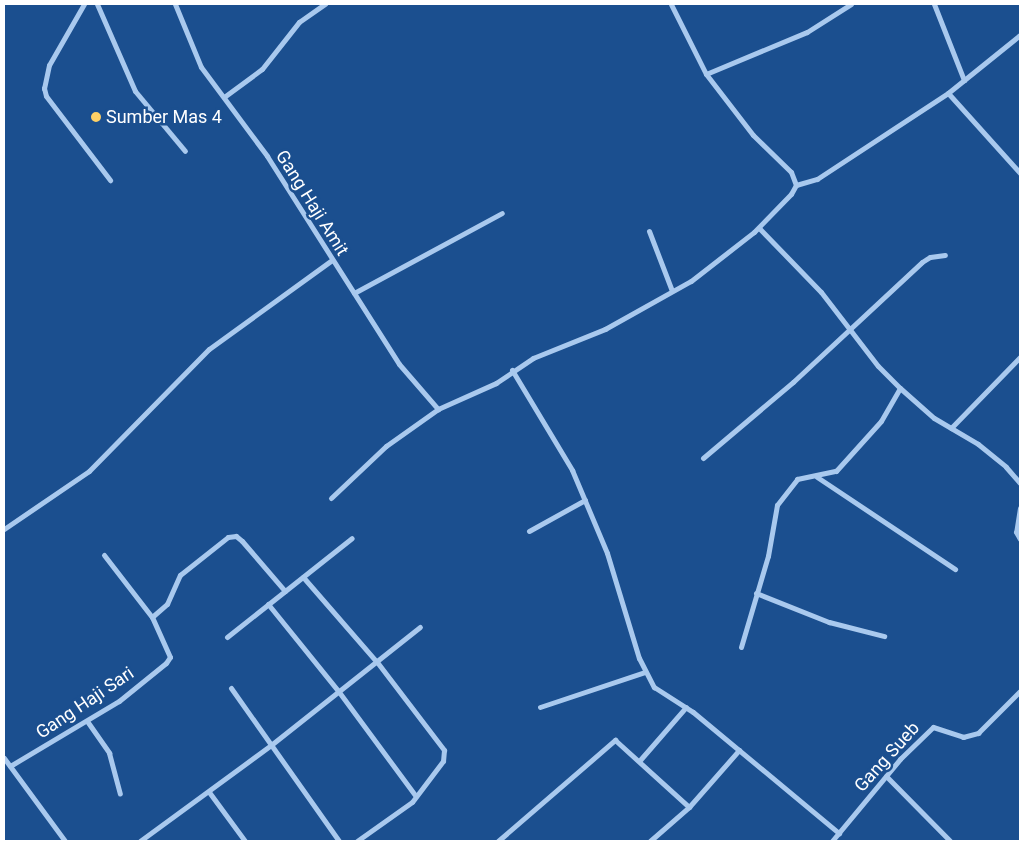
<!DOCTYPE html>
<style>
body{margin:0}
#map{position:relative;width:1024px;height:845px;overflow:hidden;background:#1b4f8f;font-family:Roboto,sans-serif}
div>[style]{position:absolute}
.street>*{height:5px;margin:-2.5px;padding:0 2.5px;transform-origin:2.5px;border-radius:2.5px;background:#a9c9ee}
.dots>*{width:14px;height:14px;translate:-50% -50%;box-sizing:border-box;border:2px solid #1b4f8f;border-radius:50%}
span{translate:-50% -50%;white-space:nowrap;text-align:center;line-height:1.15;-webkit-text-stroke:5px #1b4f8f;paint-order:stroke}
.poi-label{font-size:18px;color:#fff}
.left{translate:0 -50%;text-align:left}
.street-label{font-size:18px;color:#fff}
.frame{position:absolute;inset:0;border:5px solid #fff;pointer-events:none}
</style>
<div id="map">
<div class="street">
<div style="left:84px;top:4px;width:70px;rotate:119.8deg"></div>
<div style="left:49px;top:65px;width:24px;rotate:102deg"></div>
<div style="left:44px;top:88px;width:8px;rotate:76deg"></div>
<div style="left:46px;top:96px;width:106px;rotate:52.7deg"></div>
<div style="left:97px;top:4px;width:95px;rotate:66.4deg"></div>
<div style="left:135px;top:91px;width:78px;rotate:50.2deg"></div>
<div style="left:175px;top:4px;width:68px;rotate:67.6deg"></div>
<div style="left:201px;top:67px;width:111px;rotate:53.4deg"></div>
<div style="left:267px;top:156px;width:246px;rotate:57.6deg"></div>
<div style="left:399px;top:364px;width:60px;rotate:49.1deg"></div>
<div style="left:934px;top:4px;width:82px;rotate:68.5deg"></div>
<div style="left:706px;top:74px;width:109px;rotate:-22.6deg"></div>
<div style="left:807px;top:32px;width:52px;rotate:-32.5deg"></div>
<div style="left:948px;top:93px;width:108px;rotate:48deg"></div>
<div style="left:224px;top:97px;width:47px;rotate:-36.4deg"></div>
<div style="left:262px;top:69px;width:60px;rotate:-51.8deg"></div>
<div style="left:299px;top:22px;width:32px;rotate:-35deg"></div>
<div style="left:796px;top:185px;width:22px;rotate:-16deg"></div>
<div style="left:817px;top:179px;width:157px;rotate:-33.3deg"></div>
<div style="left:948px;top:93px;width:92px;rotate:-38.9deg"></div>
<div style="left:759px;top:228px;width:89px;rotate:45.9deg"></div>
<div style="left:821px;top:292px;width:93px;rotate:52.4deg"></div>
<div style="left:878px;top:366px;width:31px;rotate:45deg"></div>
<div style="left:900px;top:388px;width:45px;rotate:41.4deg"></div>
<div style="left:934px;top:418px;width:51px;rotate:30.6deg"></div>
<div style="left:978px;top:444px;width:36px;rotate:39deg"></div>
<div style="left:1006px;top:467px;width:21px;rotate:49deg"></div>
<div style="left:649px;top:231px;width:64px;rotate:69deg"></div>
<div style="left:354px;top:293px;width:168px;rotate:-28.4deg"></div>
<div style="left:512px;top:370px;width:117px;rotate:59deg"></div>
<div style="left:572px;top:470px;width:90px;rotate:67.1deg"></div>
<div style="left:607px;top:553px;width:110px;rotate:73.1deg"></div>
<div style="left:639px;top:658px;width:33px;rotate:63deg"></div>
<div style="left:654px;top:687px;width:46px;rotate:32.7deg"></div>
<div style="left:693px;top:712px;width:190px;rotate:39.7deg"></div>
<div style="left:951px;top:428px;width:99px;rotate:-45.8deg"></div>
<div style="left:703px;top:458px;width:118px;rotate:-40.2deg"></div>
<div style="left:793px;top:382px;width:176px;rotate:-42.9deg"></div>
<div style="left:922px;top:262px;width:9px;rotate:-32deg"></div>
<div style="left:930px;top:257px;width:15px;rotate:-8deg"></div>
<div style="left:817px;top:477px;width:166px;rotate:33.7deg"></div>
<div style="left:331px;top:498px;width:76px;rotate:-43.4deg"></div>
<div style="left:386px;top:446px;width:64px;rotate:-35.4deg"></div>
<div style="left:438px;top:409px;width:64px;rotate:-24.1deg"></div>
<div style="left:496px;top:383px;width:45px;rotate:-34deg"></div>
<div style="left:533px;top:358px;width:78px;rotate:-21.9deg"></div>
<div style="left:605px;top:329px;width:98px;rotate:-29.2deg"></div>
<div style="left:691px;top:281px;width:80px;rotate:-37.9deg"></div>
<div style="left:754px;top:232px;width:53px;rotate:-45.8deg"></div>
<div style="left:791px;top:194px;width:10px;rotate:-61deg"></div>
<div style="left:796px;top:185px;width:14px;rotate:-111deg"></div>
<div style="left:791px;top:172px;width:53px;rotate:-135.8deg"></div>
<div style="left:753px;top:135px;width:77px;rotate:-127.6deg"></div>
<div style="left:706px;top:74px;width:78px;rotate:-116.6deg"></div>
<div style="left:1020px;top:508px;width:24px;rotate:99deg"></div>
<div style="left:1016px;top:532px;width:8px;rotate:60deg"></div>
<div style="left:4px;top:529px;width:103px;rotate:-34.3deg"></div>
<div style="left:89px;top:471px;width:171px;rotate:-45.5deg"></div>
<div style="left:209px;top:349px;width:152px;rotate:-35.9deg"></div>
<div style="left:529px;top:531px;width:64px;rotate:-29deg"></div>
<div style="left:104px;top:555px;width:78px;rotate:52.3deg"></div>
<div style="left:303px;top:577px;width:113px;rotate:49deg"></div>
<div style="left:377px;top:662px;width:111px;rotate:52.7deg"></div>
<div style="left:444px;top:750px;width:11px;rotate:95deg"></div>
<div style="left:443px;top:761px;width:51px;rotate:127.1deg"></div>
<div style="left:412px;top:802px;width:67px;rotate:144.7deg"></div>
<div style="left:756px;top:593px;width:79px;rotate:21.7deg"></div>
<div style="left:829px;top:622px;width:57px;rotate:14.3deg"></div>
<div style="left:268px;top:604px;width:113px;rotate:51.1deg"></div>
<div style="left:339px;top:692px;width:128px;rotate:53.6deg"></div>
<div style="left:227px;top:637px;width:159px;rotate:-38.4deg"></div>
<div style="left:741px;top:647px;width:95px;rotate:-73.5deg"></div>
<div style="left:768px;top:556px;width:52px;rotate:-80deg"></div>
<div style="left:777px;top:505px;width:33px;rotate:-52deg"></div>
<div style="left:797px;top:479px;width:40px;rotate:-12deg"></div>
<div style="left:836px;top:471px;width:67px;rotate:-48deg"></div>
<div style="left:881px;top:421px;width:38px;rotate:-60deg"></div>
<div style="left:231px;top:688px;width:187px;rotate:54.8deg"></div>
<div style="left:540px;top:707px;width:111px;rotate:-18.4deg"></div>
<div style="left:87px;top:721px;width:39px;rotate:55deg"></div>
<div style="left:109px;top:753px;width:42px;rotate:75deg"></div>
<div style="left:4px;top:758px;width:103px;rotate:53.7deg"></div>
<div style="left:640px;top:760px;width:70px;rotate:-49deg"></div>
<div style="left:10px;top:766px;width:127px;rotate:-30.8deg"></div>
<div style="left:119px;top:701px;width:60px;rotate:-39deg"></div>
<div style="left:166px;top:663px;width:7px;rotate:-56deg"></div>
<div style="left:170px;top:657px;width:44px;rotate:-114.2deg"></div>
<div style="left:152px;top:617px;width:20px;rotate:-41deg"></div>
<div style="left:167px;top:604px;width:32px;rotate:-66deg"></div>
<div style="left:180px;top:575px;width:61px;rotate:-38.4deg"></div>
<div style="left:228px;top:537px;width:8px;rotate:-7deg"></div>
<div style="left:236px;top:536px;width:8px;rotate:40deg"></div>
<div style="left:242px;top:541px;width:66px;rotate:49.3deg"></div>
<div style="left:886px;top:776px;width:91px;rotate:45.4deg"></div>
<div style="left:209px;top:792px;width:61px;rotate:53.7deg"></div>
<div style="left:140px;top:841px;width:162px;rotate:-36.2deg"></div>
<div style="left:271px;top:745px;width:190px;rotate:-38.4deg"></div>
<div style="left:498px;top:841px;width:155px;rotate:-40.8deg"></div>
<div style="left:615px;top:740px;width:100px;rotate:42.2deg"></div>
<div style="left:650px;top:841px;width:52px;rotate:-41.1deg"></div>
<div style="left:689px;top:807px;width:76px;rotate:-48.7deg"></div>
<div style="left:832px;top:841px;width:107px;rotate:-50.3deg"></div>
<div style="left:900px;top:759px;width:46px;rotate:-44.1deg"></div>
<div style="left:933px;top:727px;width:32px;rotate:18deg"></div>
<div style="left:963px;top:737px;width:16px;rotate:-15deg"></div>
<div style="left:978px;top:733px;width:59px;rotate:-45deg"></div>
</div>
<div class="dots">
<div style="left:96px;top:117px;background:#ffd166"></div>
</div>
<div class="poi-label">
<span class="left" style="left:106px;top:117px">Sumber Mas 4</span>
</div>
<div class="street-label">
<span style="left:312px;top:203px;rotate:58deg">Gang Haji Amit</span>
<span style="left:85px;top:703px;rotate:-34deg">Gang Haji Sari</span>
<span style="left:887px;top:757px;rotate:-48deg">Gang Sueb</span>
</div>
<div class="frame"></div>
</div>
